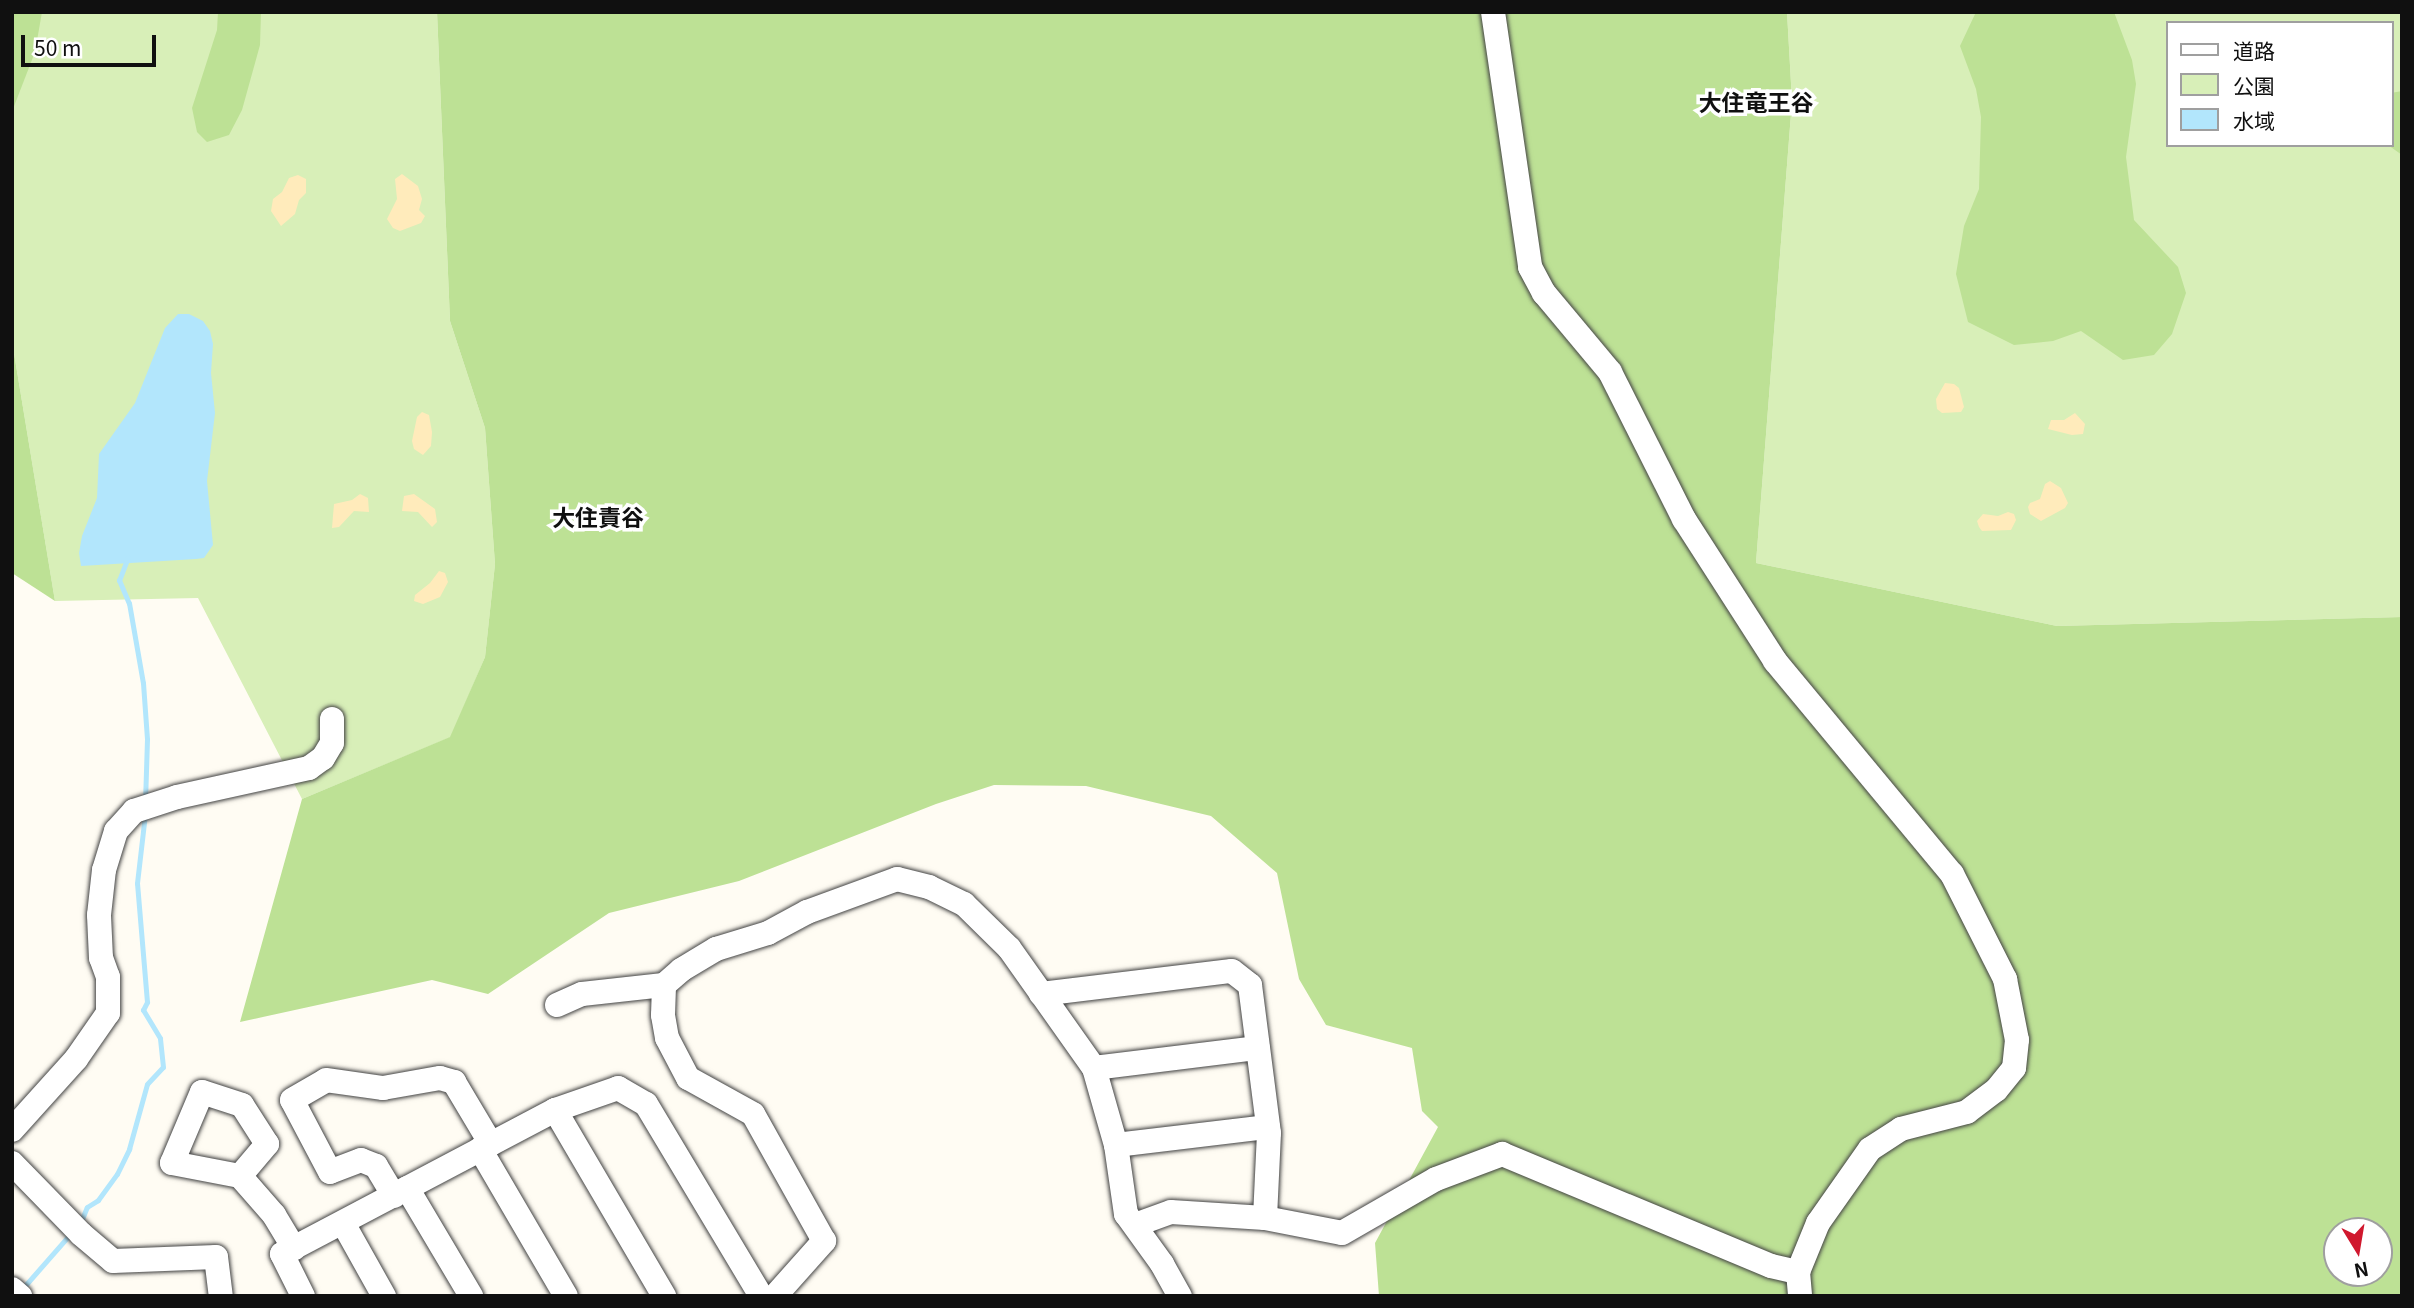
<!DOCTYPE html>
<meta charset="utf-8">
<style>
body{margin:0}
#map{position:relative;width:2414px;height:1308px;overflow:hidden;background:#fffcf3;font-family:Georgia,"Noto Sans JP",serif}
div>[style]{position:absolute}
.green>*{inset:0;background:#d8efb8}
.forest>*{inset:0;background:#bde195}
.sand>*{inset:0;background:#ffebbb}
.water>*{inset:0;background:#b2e6fc}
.stream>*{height:5px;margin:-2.5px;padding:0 2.5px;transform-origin:2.5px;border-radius:2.5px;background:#b2e6fc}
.roads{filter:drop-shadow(0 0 2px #434343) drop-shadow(0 0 2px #434343)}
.minor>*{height:24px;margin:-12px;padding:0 12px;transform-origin:12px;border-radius:12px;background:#fff}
span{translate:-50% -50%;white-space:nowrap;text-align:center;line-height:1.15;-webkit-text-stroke:7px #fff;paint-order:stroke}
.neighbourhood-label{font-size:23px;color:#101010;font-weight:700}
.frame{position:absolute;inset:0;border:14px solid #101010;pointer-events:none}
.legend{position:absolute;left:2166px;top:21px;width:228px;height:126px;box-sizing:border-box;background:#fff;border:2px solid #9f9f9f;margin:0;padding:9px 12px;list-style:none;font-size:21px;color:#101010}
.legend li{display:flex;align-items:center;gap:14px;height:35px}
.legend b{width:35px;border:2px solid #9f9f9f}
.north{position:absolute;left:2323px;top:1217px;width:70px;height:70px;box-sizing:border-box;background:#fff;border:2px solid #9f9f9f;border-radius:50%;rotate:169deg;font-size:19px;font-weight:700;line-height:28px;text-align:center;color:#101010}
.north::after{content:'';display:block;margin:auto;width:24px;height:32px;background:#d0182e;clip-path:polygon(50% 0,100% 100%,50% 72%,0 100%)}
.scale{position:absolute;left:21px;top:35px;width:135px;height:32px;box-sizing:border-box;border:4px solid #101010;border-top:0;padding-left:9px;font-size:21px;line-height:24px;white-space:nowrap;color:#101010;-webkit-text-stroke:5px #fff;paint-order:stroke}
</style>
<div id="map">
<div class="green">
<div style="clip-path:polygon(12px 12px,437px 12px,450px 321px,485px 428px,495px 564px,485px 657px,451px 737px,302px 799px,198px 598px,55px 601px,12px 341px)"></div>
<div style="clip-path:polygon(evenodd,1787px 12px,2402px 12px,2402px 617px,2057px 626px,1756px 563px,1792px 101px,1787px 12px,2167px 23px,2391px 23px,2391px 145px,2167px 145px,2167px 23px)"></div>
</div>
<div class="forest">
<div style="clip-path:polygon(12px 12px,42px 12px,35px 52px,13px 109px)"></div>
<div style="clip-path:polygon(218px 12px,261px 12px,260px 45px,242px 110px,229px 135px,207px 142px,197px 132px,192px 108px,217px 30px)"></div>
<div style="clip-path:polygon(evenodd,437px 12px,1787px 12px,1792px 101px,1756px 563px,2057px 626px,2402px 617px,2402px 1296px,1379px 1296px,1375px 1243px,1438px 1127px,1422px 1111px,1412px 1048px,1326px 1025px,1299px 979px,1277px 873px,1211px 816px,1086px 786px,994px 785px,936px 804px,739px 881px,609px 913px,488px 994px,432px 980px,240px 1022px,302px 799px,450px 737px,485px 657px,495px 564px,485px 428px,450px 321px,437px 12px,2337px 1231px,2379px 1231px,2379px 1273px,2337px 1273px,2337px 1231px)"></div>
<div style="clip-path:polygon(1976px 12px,2114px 12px,2132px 60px,2136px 84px,2126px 157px,2134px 220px,2178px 267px,2186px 293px,2172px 334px,2154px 355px,2123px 360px,2081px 331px,2053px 341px,2014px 345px,1968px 322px,1956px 274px,1964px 226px,1979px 189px,1981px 117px,1976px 89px,1960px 46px)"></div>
<div style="clip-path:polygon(2402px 91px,2402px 155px,2388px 145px,2391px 145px,2391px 93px)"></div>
<div style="clip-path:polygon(12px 341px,55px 601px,12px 573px)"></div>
</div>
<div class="sand">
<div style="clip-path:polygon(402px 174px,418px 186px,422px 199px,419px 210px,425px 216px,421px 223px,400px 231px,393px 228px,387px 219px,397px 199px,395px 179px)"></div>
<div style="clip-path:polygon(298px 175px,306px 179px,306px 193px,299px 200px,295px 214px,281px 226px,271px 211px,273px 199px,282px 192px,289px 178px)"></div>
<div style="clip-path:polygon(1945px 383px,1954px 384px,1959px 388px,1964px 407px,1961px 412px,1942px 413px,1937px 409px,1936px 399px)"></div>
<div style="clip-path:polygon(422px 412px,429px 415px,432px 432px,431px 446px,423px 455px,414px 449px,412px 441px,417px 417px)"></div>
<div style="clip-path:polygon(2075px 413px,2085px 424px,2083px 434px,2072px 435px,2048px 429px,2051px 420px,2064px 420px)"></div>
<div style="clip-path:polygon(2050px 481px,2061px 488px,2068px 503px,2065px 508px,2041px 521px,2030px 514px,2028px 507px,2030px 503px,2040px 499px,2045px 484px)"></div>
<div style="clip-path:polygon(360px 494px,368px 498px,369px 512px,354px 511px,339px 527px,332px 528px,334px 504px,352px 500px)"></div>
<div style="clip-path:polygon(414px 494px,435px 509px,437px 522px,432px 527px,418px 512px,402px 511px,404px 496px)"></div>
<div style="clip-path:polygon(2008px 512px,2014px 514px,2016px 520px,2011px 530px,1982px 531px,1979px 527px,1977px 521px,1983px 514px,1998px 516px)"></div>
<div style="clip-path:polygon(439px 571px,445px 573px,448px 582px,440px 597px,423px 604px,414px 601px,415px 595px,430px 583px)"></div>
</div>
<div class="water">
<div style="clip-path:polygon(178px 314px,189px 314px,203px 321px,210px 331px,213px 344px,211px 373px,215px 413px,207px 481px,213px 545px,204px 558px,196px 559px,81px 566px,79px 553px,82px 536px,97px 498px,99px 454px,135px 403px,165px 328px)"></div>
</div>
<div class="stream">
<div style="left:128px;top:557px;width:25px;rotate:111deg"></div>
<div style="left:119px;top:580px;width:25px;rotate:67deg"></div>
<div style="left:129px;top:603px;width:81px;rotate:80.1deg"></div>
<div style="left:143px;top:683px;width:56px;rotate:85.9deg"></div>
<div style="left:147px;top:739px;width:62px;rotate:91.8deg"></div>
<div style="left:80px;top:1224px;width:18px;rotate:-68deg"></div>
<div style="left:87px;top:1207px;width:13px;rotate:-32deg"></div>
<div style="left:98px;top:1200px;width:32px;rotate:-54deg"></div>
<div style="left:117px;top:1174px;width:28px;rotate:-64deg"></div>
<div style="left:129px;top:1149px;width:67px;rotate:-74.5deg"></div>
<div style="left:147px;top:1084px;width:23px;rotate:-47deg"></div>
<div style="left:163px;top:1067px;width:29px;rotate:-96deg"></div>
<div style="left:160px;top:1038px;width:33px;rotate:-121deg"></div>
<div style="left:143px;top:1010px;width:9px;rotate:-63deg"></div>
<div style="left:147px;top:1002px;width:119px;rotate:-94.8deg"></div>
<div style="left:137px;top:883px;width:69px;rotate:-83.4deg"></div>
<div style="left:22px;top:1289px;width:74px;rotate:-48.8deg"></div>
</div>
<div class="roads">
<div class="minor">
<div style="left:1493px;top:12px;width:258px;rotate:81.7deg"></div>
<div style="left:1530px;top:267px;width:30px;rotate:62deg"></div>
<div style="left:1544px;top:293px;width:103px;rotate:50.1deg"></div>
<div style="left:1610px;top:372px;width:165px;rotate:63.3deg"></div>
<div style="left:1684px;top:519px;width:169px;rotate:57.3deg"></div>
<div style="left:1775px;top:661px;width:277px;rotate:50.3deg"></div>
<div style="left:1952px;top:874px;width:118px;rotate:63.2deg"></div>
<div style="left:2005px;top:979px;width:62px;rotate:78.9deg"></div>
<div style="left:2017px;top:1040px;width:28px;rotate:96deg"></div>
<div style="left:2014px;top:1068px;width:28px;rotate:129deg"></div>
<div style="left:1996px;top:1090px;width:36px;rotate:143deg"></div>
<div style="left:1967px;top:1112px;width:68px;rotate:165.6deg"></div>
<div style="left:1901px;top:1129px;width:37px;rotate:147deg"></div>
<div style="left:1870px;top:1149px;width:90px;rotate:125.1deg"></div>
<div style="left:1818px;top:1223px;width:53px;rotate:112.2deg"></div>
<div style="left:1798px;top:1272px;width:24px;rotate:85deg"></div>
<div style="left:1041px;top:994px;width:192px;rotate:-6.9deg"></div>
<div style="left:1232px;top:971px;width:23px;rotate:38deg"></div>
<div style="left:1250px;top:985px;width:149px;rotate:82.7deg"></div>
<div style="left:1269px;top:1133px;width:85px;rotate:92.7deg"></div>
<div style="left:557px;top:1005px;width:27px;rotate:-24deg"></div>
<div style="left:582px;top:994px;width:82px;rotate:-6.3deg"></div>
<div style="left:1094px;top:1068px;width:165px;rotate:-7deg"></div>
<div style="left:555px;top:1110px;width:216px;rotate:59.6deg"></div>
<div style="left:12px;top:1130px;width:96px;rotate:-48deg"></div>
<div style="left:76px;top:1059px;width:56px;rotate:-55.2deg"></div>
<div style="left:108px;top:1013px;width:36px;rotate:-90deg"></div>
<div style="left:108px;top:977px;width:20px;rotate:-110deg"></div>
<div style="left:101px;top:958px;width:43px;rotate:-92.7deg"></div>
<div style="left:99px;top:915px;width:45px;rotate:-83.7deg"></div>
<div style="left:104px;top:870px;width:41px;rotate:-72.9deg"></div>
<div style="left:116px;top:831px;width:27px;rotate:-48deg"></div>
<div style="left:134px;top:811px;width:45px;rotate:-18deg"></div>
<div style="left:177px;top:797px;width:135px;rotate:-12.4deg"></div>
<div style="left:309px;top:768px;width:17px;rotate:-36deg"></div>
<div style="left:323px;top:758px;width:17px;rotate:-59deg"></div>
<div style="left:332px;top:743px;width:24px;rotate:-90deg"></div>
<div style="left:1116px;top:1145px;width:153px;rotate:-6.8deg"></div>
<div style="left:480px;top:1149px;width:170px;rotate:59.7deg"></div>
<div style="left:12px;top:1163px;width:99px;rotate:45.8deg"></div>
<div style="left:81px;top:1234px;width:42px;rotate:40.2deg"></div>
<div style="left:113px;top:1261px;width:103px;rotate:-2.2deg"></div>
<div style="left:216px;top:1257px;width:39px;rotate:83deg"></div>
<div style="left:240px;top:1176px;width:42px;rotate:-49.8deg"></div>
<div style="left:267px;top:1144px;width:46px;rotate:-122.7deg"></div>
<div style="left:242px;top:1105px;width:42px;rotate:-162deg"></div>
<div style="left:202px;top:1092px;width:77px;rotate:112.9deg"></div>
<div style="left:172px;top:1163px;width:69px;rotate:10.8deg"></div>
<div style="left:240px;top:1176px;width:52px;rotate:48.9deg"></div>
<div style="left:274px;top:1215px;width:39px;rotate:59deg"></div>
<div style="left:407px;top:1188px;width:126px;rotate:59.3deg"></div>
<div style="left:394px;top:1196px;width:35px;rotate:-121deg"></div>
<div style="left:376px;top:1166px;width:16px;rotate:-158deg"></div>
<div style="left:361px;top:1160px;width:33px;rotate:159deg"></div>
<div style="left:330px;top:1172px;width:81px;rotate:-117.8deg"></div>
<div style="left:292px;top:1100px;width:39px;rotate:-30deg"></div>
<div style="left:326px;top:1080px;width:58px;rotate:8deg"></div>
<div style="left:383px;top:1088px;width:58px;rotate:-10deg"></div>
<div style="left:440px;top:1078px;width:15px;rotate:16deg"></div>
<div style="left:454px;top:1082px;width:72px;rotate:59.2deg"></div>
<div style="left:343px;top:1223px;width:84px;rotate:60.7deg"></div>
<div style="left:1135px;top:1225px;width:38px;rotate:-20deg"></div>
<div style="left:1171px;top:1212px;width:94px;rotate:3.7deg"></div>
<div style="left:1265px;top:1218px;width:78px;rotate:11deg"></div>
<div style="left:1342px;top:1233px;width:108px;rotate:-29.9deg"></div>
<div style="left:1436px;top:1179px;width:71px;rotate:-20.7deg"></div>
<div style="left:1502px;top:1154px;width:291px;rotate:22.6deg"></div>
<div style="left:1771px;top:1266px;width:28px;rotate:13deg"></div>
<div style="left:12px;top:1289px;width:11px;rotate:41deg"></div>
<div style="left:303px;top:1296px;width:47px;rotate:-116.6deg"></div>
<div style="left:282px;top:1254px;width:309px;rotate:-27.8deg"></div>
<div style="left:555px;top:1110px;width:67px;rotate:-19.2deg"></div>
<div style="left:618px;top:1088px;width:32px;rotate:30deg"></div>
<div style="left:646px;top:1104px;width:224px;rotate:59.1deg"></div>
<div style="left:775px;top:1296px;width:74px;rotate:-48.3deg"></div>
<div style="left:824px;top:1241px;width:145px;rotate:-119.2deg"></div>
<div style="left:753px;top:1114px;width:74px;rotate:-151deg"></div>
<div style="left:688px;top:1078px;width:45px;rotate:-117.7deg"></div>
<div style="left:667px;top:1038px;width:23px;rotate:-100deg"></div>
<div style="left:663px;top:1015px;width:30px;rotate:-88deg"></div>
<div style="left:664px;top:985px;width:23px;rotate:-41deg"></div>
<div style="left:681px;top:970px;width:41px;rotate:-31deg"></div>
<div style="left:716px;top:949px;width:54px;rotate:-17.1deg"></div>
<div style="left:768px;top:933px;width:44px;rotate:-28.3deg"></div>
<div style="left:807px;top:912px;width:96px;rotate:-20.1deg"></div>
<div style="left:897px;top:879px;width:33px;rotate:14deg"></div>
<div style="left:929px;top:887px;width:39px;rotate:26deg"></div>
<div style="left:964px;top:904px;width:63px;rotate:44.4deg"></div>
<div style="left:1009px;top:948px;width:147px;rotate:54.7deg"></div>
<div style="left:1094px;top:1068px;width:80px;rotate:74.1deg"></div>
<div style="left:1116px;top:1145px;width:70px;rotate:81.8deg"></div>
<div style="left:1126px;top:1214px;width:62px;rotate:54.2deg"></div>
<div style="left:1162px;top:1264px;width:37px;rotate:61deg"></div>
</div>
</div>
<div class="neighbourhood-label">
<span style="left:1756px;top:101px">大住竜王谷</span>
<span style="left:598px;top:516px">大住責谷</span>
</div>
<div class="frame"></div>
<ul class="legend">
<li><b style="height:9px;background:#fff"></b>道路</li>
<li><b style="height:19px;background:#d8efb8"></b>公園</li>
<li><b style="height:19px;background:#b2e6fc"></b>水域</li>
</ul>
<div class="north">N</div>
<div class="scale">50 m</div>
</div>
